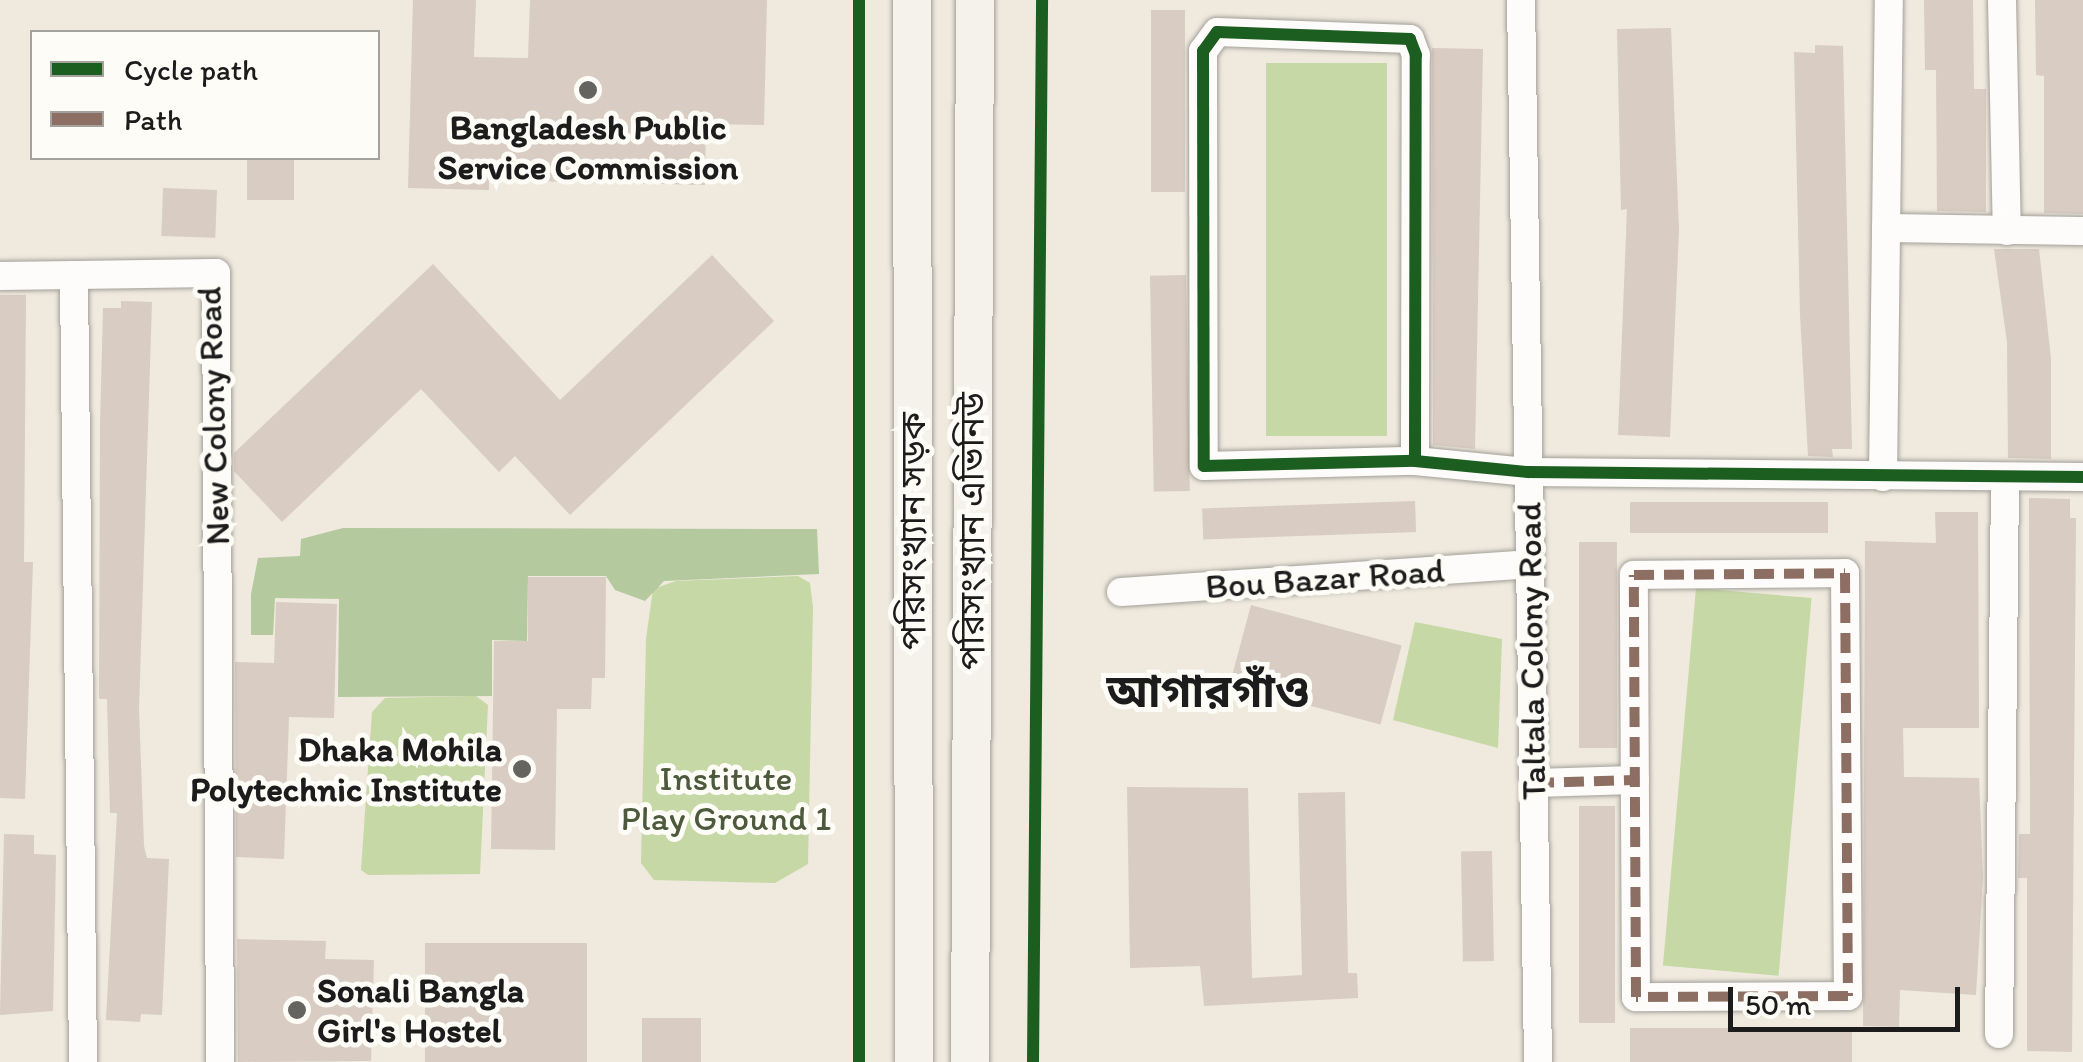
<!DOCTYPE html>
<meta charset="utf-8">
<style>
body{margin:0}
#map{position:relative;width:2083px;height:1062px;overflow:hidden;background:#efe9de;font-family:Itim,"Noto Sans Bengali",sans-serif}
div>[style]{position:absolute}
.green>*{inset:0;background:#c6d8a5;transform-origin:0 0}
.forest>*{inset:0;background:#b4c99d}
.building>*{inset:0;background:#d9ccc2;transform-origin:0 0}
.roads{filter:drop-shadow(0 0 2px #a3a099) drop-shadow(0 0 2px #a3a099)}
.street>*{height:28px;margin:-14px;padding:0 14px;transform-origin:14px;border-radius:14px;background:#fdfcfa}
.secondary>*{height:38px;margin:-19px;padding:0 19px;transform-origin:19px;border-radius:19px;background:#f5f2ec}
.quiet>*{height:10px;margin-top:-5px;transform-origin:0;background:repeating-linear-gradient(90deg,#8d6e63 0 20px,transparent 0 30px)}
.cycleway>*{height:12px;margin:-6px;padding:0 6px;transform-origin:6px;border-radius:6px;background:#1b5e20}
.dots>*{width:28px;height:28px;translate:-50% -50%;box-sizing:border-box;border:5px solid #fdfcf7;border-radius:50%}
span{translate:-50% -50%;white-space:nowrap;text-align:center;line-height:1.15;-webkit-text-stroke:10px #fdfcf7;paint-order:stroke}
.poi-label{font-size:35px;color:#1c1c1c;font-weight:700}
.right{translate:-100% -50%;text-align:right}
.left{translate:0 -50%;text-align:left}
.street-label{font-size:35px;color:#1c1c1c}
.park-label{font-size:35px;color:#4c593c}
.district-label{font-size:45px;color:#1c1c1c;font-weight:700}
.legend{position:absolute;left:30px;top:30px;width:350px;height:130px;box-sizing:border-box;background:#fdfcf7;border:2px solid #a3a29f;margin:0;padding:12px 18px;list-style:none;font-size:30px;color:#1c1c1c}
.legend li{display:flex;align-items:center;gap:20px;height:50px}
.legend b{width:50px;border:2px solid #a3a29f}
.scale{position:absolute;left:1728px;top:987px;width:232px;height:45px;box-sizing:border-box;border:5px solid #1c1c1c;border-top:0;padding-left:12px;font-size:30px;line-height:35px;white-space:nowrap;color:#1c1c1c;-webkit-text-stroke:8px #fdfcf7;paint-order:stroke}
</style>
<div id="map">
<div class="green">
<div style="left:1387px;top:63px;width:373px;height:121px;rotate:90deg"></div>
<div style="clip-path:polygon(798px 576px,810px 583px,813px 608px,808px 864px,775px 883px,654px 880px,641px 863px,646px 639px,653px 589px,676px 581px)"></div>
<div style="left:1696px;top:588px;width:116px;height:379px;rotate:5deg"></div>
<div style="clip-path:polygon(1415px 622px,1502px 639px,1498px 748px,1393px 720px)"></div>
<div style="clip-path:polygon(476px 696px,488px 705px,480px 874px,368px 875px,361px 870px,372px 712px,385px 698px)"></div>
</div>
<div class="forest">
<div style="clip-path:polygon(343px 528px,817px 529px,819px 574px,664px 581px,645px 601px,615px 590px,606px 576px,528px 576px,527px 641px,492px 640px,492px 696px,338px 697px,339px 599px,275px 598px,273px 635px,251px 635px,251px 594px,258px 558px,300px 556px,301px 539px)"></div>
</div>
<div class="building">
<div style="clip-path:polygon(413px 0,476px 0,474px 57px,528px 58px,530px 0,767px 0,764px 125px,706px 124px,705px 185px,489px 180px,489px 190px,408px 188px)"></div>
<div style="clip-path:polygon(1924px 0,1973px 0,1974px 89px,1986px 89px,1986px 212px,1937px 211px,1936px 70px,1925px 70px)"></div>
<div style="clip-path:polygon(2035px 0,2083px 0,2083px 214px,2044px 213px,2044px 76px,2036px 75px)"></div>
<div style="left:1185px;top:10px;width:182px;height:34px;rotate:90deg"></div>
<div style="clip-path:polygon(1671px 28px,1679px 230px,1670px 437px,1618px 435px,1627px 209px,1621px 210px,1617px 29px)"></div>
<div style="clip-path:polygon(1815px 45px,1843px 46px,1852px 449px,1832px 449px,1833px 457px,1808px 456px,1800px 315px,1794px 52px,1815px 53px)"></div>
<div style="clip-path:polygon(1432px 48px,1483px 49px,1475px 449px,1433px 445px)"></div>
<div style="left:247px;top:158px;width:47px;height:42px"></div>
<div style="left:163px;top:188px;width:54px;height:48px;rotate:2deg"></div>
<div style="clip-path:polygon(1994px 249px,2039px 249px,2051px 359px,2051px 459px,2008px 458px,2007px 342px)"></div>
<div style="clip-path:polygon(712px 255px,774px 321px,570px 515px,515px 456px,499px 472px,421px 389px,282px 522px,234px 471px,234px 453px,433px 264px,560px 400px)"></div>
<div style="left:1186px;top:275px;width:216px;height:36px;rotate:89deg"></div>
<div style="clip-path:polygon(0 295px,26px 295px,24px 562px,33px 562px,25px 799px,0 798px)"></div>
<div style="clip-path:polygon(121px 301px,152px 302px,139px 709px,144px 846px,147px 858px,169px 859px,162px 1015px,141px 1014px,140px 1022px,106px 1020px,117px 813px,110px 813px,107px 699px,99px 699px,100px 424px,103px 308px,121px 308px)"></div>
<div style="clip-path:polygon(2029px 498px,2070px 499px,2070px 518px,2076px 518px,2072px 1052px,2027px 1051px,2027px 878px,2018px 878px,2019px 834px,2030px 834px)"></div>
<div style="left:1415px;top:501px;width:31px;height:213px;rotate:88deg"></div>
<div style="left:1828px;top:502px;width:31px;height:198px;rotate:90deg"></div>
<div style="clip-path:polygon(1935px 512px,1978px 512px,1979px 728px,1903px 728px,1904px 777px,1979px 778px,1983px 877px,1976px 995px,1900px 990px,1899px 1027px,1863px 1026px,1865px 541px,1936px 543px)"></div>
<div style="left:1579px;top:542px;width:38px;height:206px"></div>
<div style="clip-path:polygon(528px 577px,606px 577px,605px 678px,592px 678px,591px 709px,557px 709px,555px 850px,491px 849px,494px 641px,528px 641px)"></div>
<div style="clip-path:polygon(276px 602px,337px 604px,334px 718px,289px 717px,284px 859px,236px 857px,235px 662px,274px 663px)"></div>
<div style="left:1251px;top:605px;width:156px;height:82px;rotate:15deg"></div>
<div style="clip-path:polygon(1127px 787px,1248px 788px,1252px 978px,1302px 975px,1298px 793px,1345px 792px,1348px 973px,1357px 973px,1358px 998px,1204px 1006px,1200px 966px,1130px 968px)"></div>
<div style="left:1579px;top:806px;width:36px;height:217px"></div>
<div style="clip-path:polygon(4px 834px,34px 835px,34px 854px,56px 855px,53px 1011px,0 1015px)"></div>
<div style="left:1492px;top:851px;width:110px;height:31px;rotate:89deg"></div>
<div style="clip-path:polygon(237px 939px,326px 941px,325px 959px,374px 960px,371px 1061px,238px 1062px)"></div>
<div style="left:587px;top:943px;width:119px;height:162px;rotate:90deg"></div>
<div style="left:642px;top:1018px;width:59px;height:44px"></div>
<div style="left:1630px;top:1028px;width:222px;height:34px"></div>
</div>
<div class="roads">
<div class="street">
<div style="left:1521px;top:0;width:1062px;rotate:89.08deg"></div>
<div style="left:2002px;top:0;width:231px;rotate:88.8deg"></div>
<div style="left:1886px;top:228px;width:197px;rotate:0.9deg"></div>
<div style="left:0;top:276px;width:74px;rotate:-0.8deg"></div>
<div style="left:74px;top:275px;width:16px;rotate:90deg"></div>
<div style="left:1415px;top:461px;width:406px;rotate:-89.9deg"></div>
<div style="left:1416px;top:55px;width:17px;rotate:-111deg"></div>
<div style="left:1410px;top:39px;width:193px;rotate:-177.9deg"></div>
<div style="left:1217px;top:32px;width:24px;rotate:126deg"></div>
<div style="left:1203px;top:51px;width:415px;rotate:89.9deg"></div>
<div style="left:1204px;top:466px;width:211px;rotate:-1.4deg"></div>
<div style="left:1415px;top:461px;width:114px;rotate:5.6deg"></div>
<div style="left:1528px;top:472px;width:555px;rotate:0.52deg"></div>
<div style="left:1883px;top:477px;width:477px;rotate:-89.3deg"></div>
<div style="left:1845px;top:573px;width:423px;rotate:89.6deg"></div>
<div style="left:1848px;top:996px;width:212px;rotate:179.7deg"></div>
<div style="left:1636px;top:997px;width:422px;rotate:-90.3deg"></div>
<div style="left:1634px;top:575px;width:211px;rotate:-0.5deg"></div>
<div style="left:1121px;top:592px;width:409px;rotate:-3.9deg"></div>
<div style="left:1534px;top:783px;width:101px;rotate:-1.7deg"></div>
<div style="left:1999px;top:1034px;width:557px;rotate:-89.38deg"></div>
<div style="left:83px;top:1062px;width:787px;rotate:-90.66deg"></div>
<div style="left:74px;top:275px;width:142px;rotate:-0.8deg"></div>
<div style="left:216px;top:273px;width:789px;rotate:89.71deg"></div>
</div>
<div class="secondary">
<div style="left:912px;top:0;width:1062px;rotate:89.89deg"></div>
<div style="left:970px;top:1062px;width:1062px;rotate:-89.73deg"></div>
</div>
</div>
<div class="quiet">
<div style="left:1845px;top:573px;width:423px;rotate:89.6deg"></div>
<div style="left:1848px;top:996px;width:212px;rotate:179.7deg"></div>
<div style="left:1636px;top:997px;width:422px;rotate:-90.3deg"></div>
<div style="left:1634px;top:575px;width:211px;rotate:-0.5deg"></div>
<div style="left:1534px;top:783px;width:101px;rotate:-1.7deg"></div>
</div>
<div class="cycleway">
<div style="left:1415px;top:461px;width:406px;rotate:-89.9deg"></div>
<div style="left:1416px;top:55px;width:17px;rotate:-111deg"></div>
<div style="left:1410px;top:39px;width:193px;rotate:-177.9deg"></div>
<div style="left:1217px;top:32px;width:24px;rotate:126deg"></div>
<div style="left:1203px;top:51px;width:415px;rotate:89.9deg"></div>
<div style="left:1204px;top:466px;width:211px;rotate:-1.4deg"></div>
<div style="left:1415px;top:461px;width:114px;rotate:5.6deg"></div>
<div style="left:1528px;top:472px;width:555px;rotate:0.52deg"></div>
<div style="left:859px;top:1062px;width:1062px;rotate:-90deg"></div>
<div style="left:1033px;top:1062px;width:1062px;rotate:-89.51deg"></div>
</div>
<div class="dots">
<div style="left:588px;top:90px;background:#666460"></div>
<div style="left:522px;top:769px;background:#666460"></div>
<div style="left:297px;top:1010px;background:#666460"></div>
</div>
<div class="poi-label">
<span style="left:588px;top:147px">Bangladesh Public<br>Service Commission</span>
<span class="right" style="left:502px;top:769px">Dhaka Mohila<br>Polytechnic Institute</span>
<span class="left" style="left:317px;top:1010px">Sonali Bangla<br>Girl's Hostel</span>
</div>
<div class="street-label">
<span style="left:213px;top:416px;rotate:-92deg">New Colony Road</span>
<span style="left:913px;top:531px;rotate:-90deg">পরিসংখ্যান সড়ক</span>
<span style="left:972px;top:531px;rotate:-90deg">পরিসংখ্যান এভিনিউ</span>
<span style="left:1325px;top:578px;rotate:-4deg">Bou Bazar Road</span>
<span style="left:1531px;top:651px;rotate:-91deg">Taltala Colony Road</span>
</div>
<div class="park-label">
<span style="left:726px;top:798px">Institute<br>Play Ground 1</span>
</div>
<div class="district-label">
<span style="left:1208px;top:692px">আগারগাঁও</span>
</div>
<ul class="legend">
<li><b style="height:12px;background:#1b5e20"></b>Cycle path</li>
<li><b style="height:12px;background:#8d6e63"></b>Path</li>
</ul>
<div class="scale">50 m</div>
</div>
